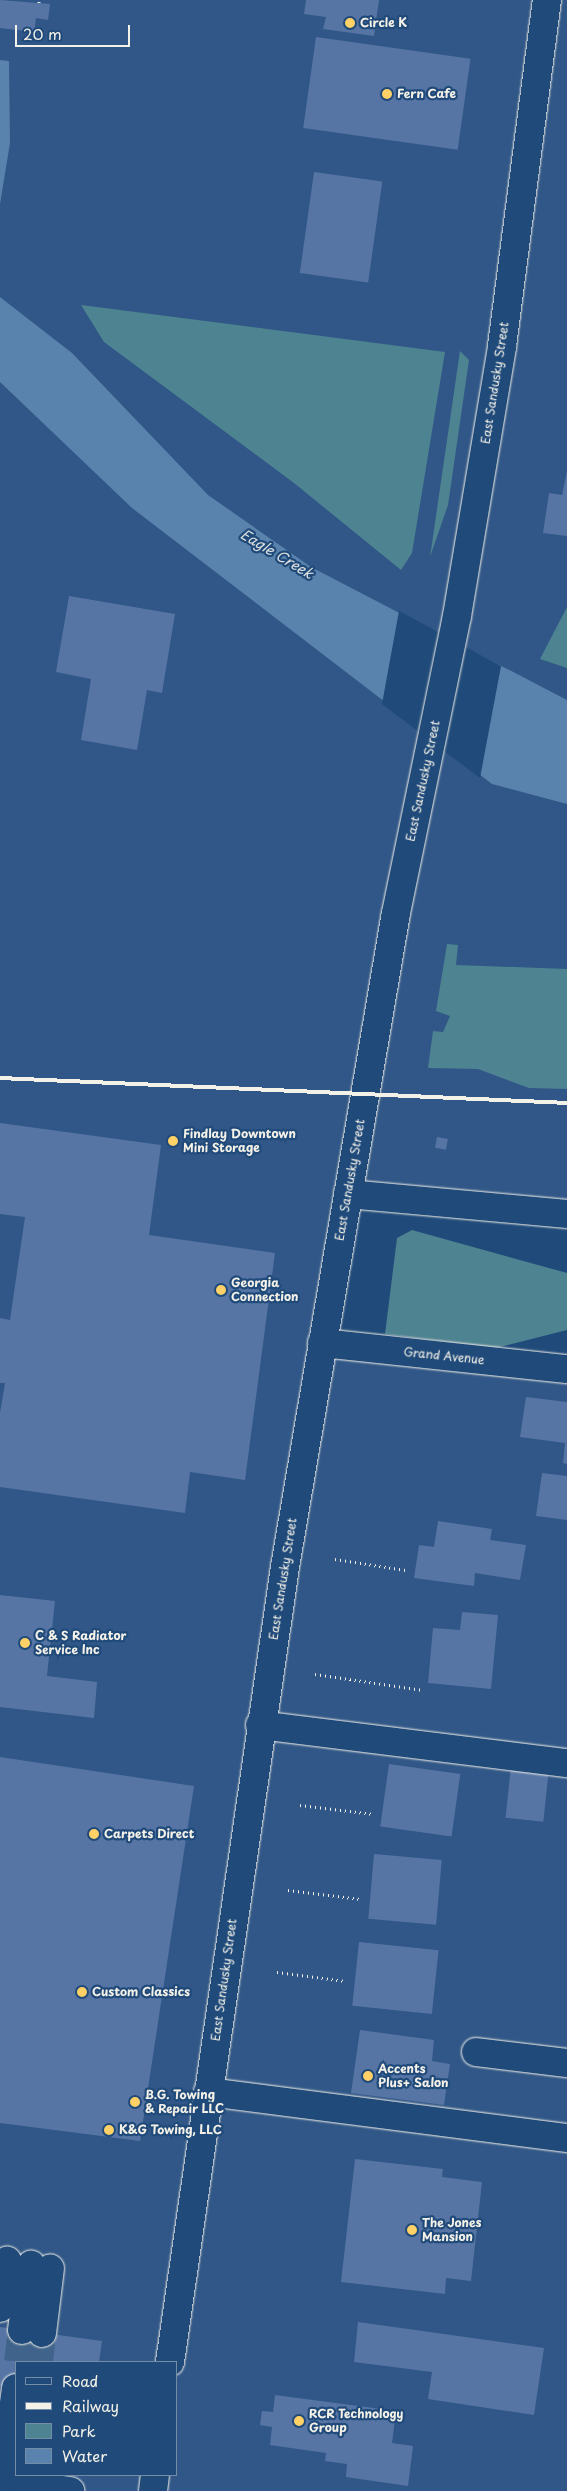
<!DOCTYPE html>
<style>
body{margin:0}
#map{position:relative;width:567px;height:2491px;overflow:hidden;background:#1f4a7a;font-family:"Playpen Sans",sans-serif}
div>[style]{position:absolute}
.built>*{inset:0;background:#305787}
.green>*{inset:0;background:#4e8391}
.water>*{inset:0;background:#5983ac}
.pier>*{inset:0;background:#1f4a7a}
.building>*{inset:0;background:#5675a5;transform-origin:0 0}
.minor-tunnel>*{height:28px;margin-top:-14px;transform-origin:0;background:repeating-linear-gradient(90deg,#3f638a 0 28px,transparent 0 42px)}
.path>*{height:3px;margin-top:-1.5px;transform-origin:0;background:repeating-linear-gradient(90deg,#f4f1e8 0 1px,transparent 0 5px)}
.roads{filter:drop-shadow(0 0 1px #f4f1e8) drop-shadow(0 0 1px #f4f1e8)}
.minor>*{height:28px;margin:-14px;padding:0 14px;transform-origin:14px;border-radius:14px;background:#1f4a7a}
.major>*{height:28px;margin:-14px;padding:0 14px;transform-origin:14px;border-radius:14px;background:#1f4a7a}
.rail>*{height:4px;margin:-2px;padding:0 2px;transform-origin:2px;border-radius:2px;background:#f4f1e8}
.dots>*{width:14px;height:14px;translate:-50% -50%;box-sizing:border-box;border:2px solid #1f4a7a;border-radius:50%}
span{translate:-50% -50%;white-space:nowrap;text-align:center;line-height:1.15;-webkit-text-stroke:4.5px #1f4a7a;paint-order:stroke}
.poi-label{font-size:12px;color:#f4f1e8;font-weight:700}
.left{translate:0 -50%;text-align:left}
.street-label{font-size:12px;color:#f4f1e8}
.water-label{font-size:14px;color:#dde0df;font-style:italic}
.legend{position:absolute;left:15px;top:2361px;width:162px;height:115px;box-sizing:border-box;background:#1f4a7a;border:1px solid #748da6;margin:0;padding:6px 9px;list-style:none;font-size:15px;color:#f4f1e8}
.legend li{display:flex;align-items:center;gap:10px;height:25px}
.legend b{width:25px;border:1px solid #748da6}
.scale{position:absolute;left:15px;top:25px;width:115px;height:22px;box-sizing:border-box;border:2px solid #f4f1e8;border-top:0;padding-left:6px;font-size:15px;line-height:18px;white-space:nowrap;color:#f4f1e8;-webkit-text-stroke:4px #1f4a7a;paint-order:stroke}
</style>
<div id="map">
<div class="built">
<div style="clip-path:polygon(evenodd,0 0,567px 0,567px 1214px,348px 1194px,322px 1342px,567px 1372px,567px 2491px,0 2491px,0 0,16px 2362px,176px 2362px,176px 2475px,16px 2475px,16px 2362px)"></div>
</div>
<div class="green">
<div style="clip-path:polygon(81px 305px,445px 352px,412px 553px,401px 570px,294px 483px,104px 342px)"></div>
<div style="clip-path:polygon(460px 351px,469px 360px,448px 505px,430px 557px)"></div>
<div style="clip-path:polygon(567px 607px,567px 668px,540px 659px)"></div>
<div style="clip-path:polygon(447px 944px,458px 945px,456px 965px,567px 969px,567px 1089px,529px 1088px,478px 1069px,428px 1068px,433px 1031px,443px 1032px,450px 1016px,436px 1011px)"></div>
<div style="clip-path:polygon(412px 1230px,567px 1273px,567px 1330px,496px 1348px,385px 1334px,397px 1238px)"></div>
</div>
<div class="water">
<div style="clip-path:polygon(0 60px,9px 61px,10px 143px,0 204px)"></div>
<div style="clip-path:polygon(0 297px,72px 353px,208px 495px,311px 567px,567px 700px,567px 804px,492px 784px,132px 508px,0 382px)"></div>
</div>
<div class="pier">
<div style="clip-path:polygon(399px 611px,501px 666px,480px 778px,382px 704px)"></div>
</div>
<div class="building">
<div style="clip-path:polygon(0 0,50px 4px,48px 20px,36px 18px,34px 32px,0 28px)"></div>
<div style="clip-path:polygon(306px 0,379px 0,374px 36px,323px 29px,326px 17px,304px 14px)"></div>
<div style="left:316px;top:37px;width:156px;height:92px;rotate:8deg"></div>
<div style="left:314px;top:172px;width:69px;height:102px;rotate:8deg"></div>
<div style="clip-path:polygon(567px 471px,567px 536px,543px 533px,549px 493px,562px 495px)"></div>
<div style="clip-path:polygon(69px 596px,175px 614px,162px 693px,147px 690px,137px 750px,81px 740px,91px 679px,56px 672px)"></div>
<div style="clip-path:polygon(0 1123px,161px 1145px,149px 1235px,275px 1253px,245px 1480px,190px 1472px,185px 1513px,0 1487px,0 1413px,5px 1383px,0 1383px,0 1318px,10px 1320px,25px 1217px,0 1214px)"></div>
<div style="left:437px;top:1137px;width:11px;height:11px;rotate:10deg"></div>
<div style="clip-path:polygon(526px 1397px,567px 1402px,567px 1464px,563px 1463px,565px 1443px,520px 1437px)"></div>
<div style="clip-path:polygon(542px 1473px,567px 1476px,567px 1520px,536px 1516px)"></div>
<div style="clip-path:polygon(438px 1521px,492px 1529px,490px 1540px,526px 1545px,520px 1580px,475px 1573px,474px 1586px,414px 1578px,419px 1545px,434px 1547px)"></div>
<div style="clip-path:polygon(0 1595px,55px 1601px,47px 1676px,97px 1682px,94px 1718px,0 1707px)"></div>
<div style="clip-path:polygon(462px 1612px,498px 1615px,491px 1689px,428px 1683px,433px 1628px,460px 1630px)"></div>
<div style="clip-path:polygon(0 1757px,194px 1786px,140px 2141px,0 2123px)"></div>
<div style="left:389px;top:1764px;width:72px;height:63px;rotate:8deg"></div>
<div style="left:511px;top:1766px;width:38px;height:52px;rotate:6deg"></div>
<div style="left:374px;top:1854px;width:68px;height:65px;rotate:5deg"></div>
<div style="left:359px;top:1942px;width:80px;height:64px;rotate:6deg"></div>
<div style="clip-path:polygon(360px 2030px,434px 2040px,432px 2061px,450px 2064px,444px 2105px,351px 2093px)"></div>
<div style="clip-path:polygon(355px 2159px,443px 2169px,442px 2177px,482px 2182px,471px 2281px,446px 2278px,445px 2294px,341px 2282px)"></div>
<div style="clip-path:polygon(358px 2322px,544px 2348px,534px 2415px,428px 2399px,432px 2372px,354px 2362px)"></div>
<div style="clip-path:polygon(0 2327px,102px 2341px,99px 2362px,16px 2362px,16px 2388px,0 2386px)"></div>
<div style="clip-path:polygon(275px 2395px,396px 2411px,392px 2443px,413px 2446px,408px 2486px,346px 2477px,347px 2464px,325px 2461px,326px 2453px,270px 2445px,272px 2427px,260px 2425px,262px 2411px,273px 2412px)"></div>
</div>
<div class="minor-tunnel">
<div style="left:18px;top:2362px;width:32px;rotate:-83deg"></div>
<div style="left:39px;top:2362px;width:29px;rotate:-84deg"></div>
</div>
<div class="path">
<div style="left:39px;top:3px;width:3px;rotate:-90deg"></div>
<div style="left:335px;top:1559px;width:71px;rotate:8.9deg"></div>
<div style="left:315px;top:1674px;width:109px;rotate:8.4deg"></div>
<div style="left:300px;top:1805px;width:74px;rotate:7deg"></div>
<div style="left:288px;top:1890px;width:73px;rotate:7.1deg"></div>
<div style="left:277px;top:1972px;width:69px;rotate:7.5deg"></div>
</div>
<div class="roads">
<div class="minor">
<div style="left:348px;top:1194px;width:220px;rotate:5.2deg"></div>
<div style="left:322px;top:1343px;width:246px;rotate:6.1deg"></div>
<div style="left:260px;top:1725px;width:309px;rotate:7.1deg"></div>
<div style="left:476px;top:2052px;width:92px;rotate:6.9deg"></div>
<div style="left:208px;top:2092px;width:362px;rotate:7.3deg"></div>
<div style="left:0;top:2308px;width:48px;rotate:-81.5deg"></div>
<div style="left:22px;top:2330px;width:66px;rotate:-82.1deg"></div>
<div style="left:42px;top:2333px;width:65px;rotate:-83deg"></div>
<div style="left:0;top:2481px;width:71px;rotate:8.1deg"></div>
<div style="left:3px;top:2482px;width:95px;rotate:-82.1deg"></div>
</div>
<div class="major">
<div style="left:170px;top:2362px;width:803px;rotate:-81.77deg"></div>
<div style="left:285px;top:1567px;width:663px;rotate:-80.37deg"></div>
<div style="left:396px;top:913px;width:303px;rotate:-78.4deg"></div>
<div style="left:457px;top:616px;width:274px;rotate:-80.5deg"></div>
<div style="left:502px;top:346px;width:349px;rotate:-82.6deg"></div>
<div style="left:153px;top:2491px;width:16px;rotate:-83deg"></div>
</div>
</div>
<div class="rail">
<div style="left:0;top:1078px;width:568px;rotate:2.52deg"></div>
</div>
<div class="dots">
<div style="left:350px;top:23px;background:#ffd166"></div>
<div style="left:387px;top:94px;background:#ffd166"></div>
<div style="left:173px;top:1141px;background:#ffd166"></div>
<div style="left:221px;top:1290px;background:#ffd166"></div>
<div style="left:25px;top:1643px;background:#ffd166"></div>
<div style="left:94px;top:1834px;background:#ffd166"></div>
<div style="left:82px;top:1992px;background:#ffd166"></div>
<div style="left:368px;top:2076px;background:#ffd166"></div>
<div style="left:135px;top:2102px;background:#ffd166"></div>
<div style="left:109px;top:2130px;background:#ffd166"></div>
<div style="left:412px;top:2230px;background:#ffd166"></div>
<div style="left:299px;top:2421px;background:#ffd166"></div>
</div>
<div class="poi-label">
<span class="left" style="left:360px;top:23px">Circle K</span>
<span class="left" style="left:397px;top:94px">Fern Cafe</span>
<span class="left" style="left:183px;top:1141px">Findlay Downtown<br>Mini Storage</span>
<span class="left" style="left:231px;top:1290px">Georgia<br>Connection</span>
<span class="left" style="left:35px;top:1643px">C &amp; S Radiator<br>Service Inc</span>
<span class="left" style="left:104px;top:1834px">Carpets Direct</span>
<span class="left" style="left:92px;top:1992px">Custom Classics</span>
<span class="left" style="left:378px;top:2076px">Accents<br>Plus+ Salon</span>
<span class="left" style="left:145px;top:2102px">B.G. Towing<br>&amp; Repair LLC</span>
<span class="left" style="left:119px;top:2130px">K&amp;G Towing, LLC</span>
<span class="left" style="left:422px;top:2230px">The Jones<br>Mansion</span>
<span class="left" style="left:309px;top:2421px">RCR Technology<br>Group</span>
</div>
<div class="street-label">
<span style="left:495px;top:383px;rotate:-81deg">East Sandusky Street</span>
<span style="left:423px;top:781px;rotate:-78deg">East Sandusky Street</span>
<span style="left:350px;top:1180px;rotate:-80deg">East Sandusky Street</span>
<span style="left:444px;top:1356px;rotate:6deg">Grand Avenue</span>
<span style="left:283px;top:1579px;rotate:-81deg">East Sandusky Street</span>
<span style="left:224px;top:1980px;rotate:-82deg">East Sandusky Street</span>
</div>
<div class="water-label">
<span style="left:277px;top:554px;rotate:31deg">Eagle Creek</span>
</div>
<ul class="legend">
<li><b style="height:6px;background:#1f4a7a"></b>Road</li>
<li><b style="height:6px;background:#f4f1e8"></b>Railway</li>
<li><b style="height:14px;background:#4e8391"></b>Park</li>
<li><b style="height:14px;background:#5983ac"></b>Water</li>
</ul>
<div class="scale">20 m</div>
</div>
